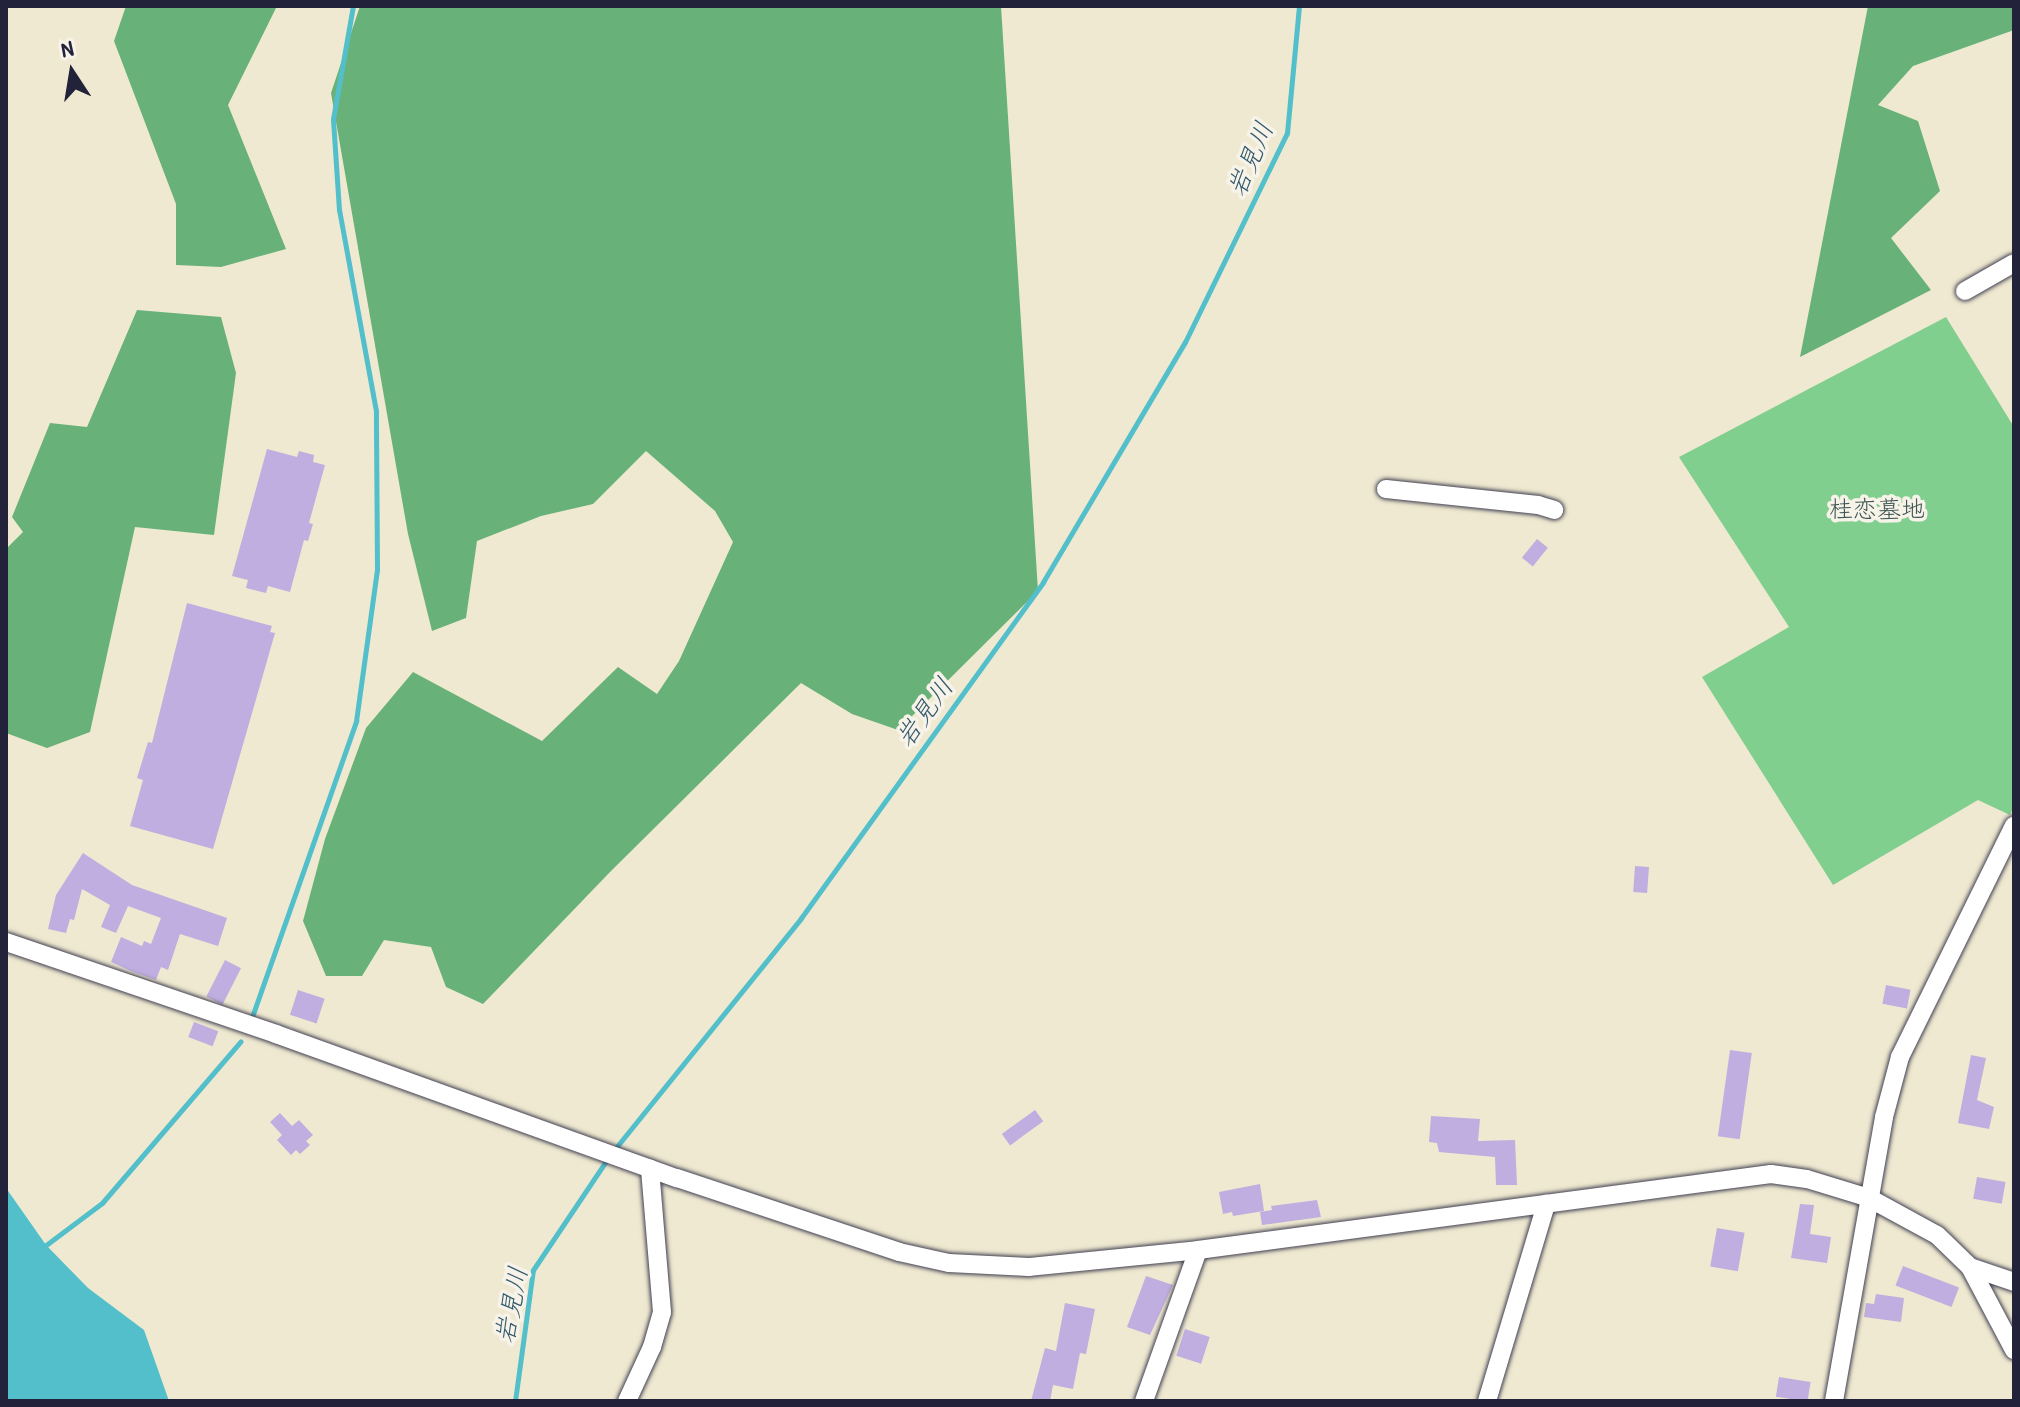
<!DOCTYPE html>
<meta charset="utf-8">
<style>
body{margin:0}
#map{position:relative;width:2020px;height:1407px;overflow:hidden;background:#efe9d1;font-family:"Patrick Hand","Klee One",sans-serif}
div>[style]{position:absolute}
.green>*{inset:0;background:#81cf8e}
.forest>*{inset:0;background:#68b279}
.water>*{inset:0;background:#52bfca}
.stream>*{height:5px;margin:-2.5px;padding:0 2.5px;transform-origin:2.5px;border-radius:2.5px;background:#52bfca}
.building>*{inset:0;background:#bfaedf;transform-origin:0 0}
.roads{filter:drop-shadow(0 0 2px #414052) drop-shadow(0 0 2px #414052)}
.minor>*{height:18px;margin:-9px;padding:0 9px;transform-origin:9px;border-radius:9px;background:#fff}
span{translate:-50% -50%;white-space:nowrap;text-align:center;line-height:1.15;-webkit-text-stroke:7px #f7f3e8;paint-order:stroke}
.park-label{font-size:24px;color:#3e5654}
.water-label{font-size:26px;color:#33596d;font-style:italic}
.frame{position:absolute;inset:0;border:8px solid #22223b;pointer-events:none}
.north{position:absolute;left:32px;top:32px;width:80px;height:80px;-webkit-text-stroke:6px #f7f3e8;paint-order:stroke;rotate:348deg;font-size:22px;font-weight:700;line-height:32px;text-align:center;color:#22223b}
.north::after{content:'';display:block;margin:auto;width:28px;height:36px;background:#22223b;clip-path:polygon(50% 0,100% 100%,50% 72%,0 100%)}
</style>
<div id="map">
<div class="green">
<div style="clip-path:polygon(1946px 317px,2014px 427px,2014px 806px,2010px 815px,1978px 800px,1833px 885px,1702px 677px,1789px 627px,1679px 457px)"></div>
</div>
<div class="forest">
<div style="clip-path:polygon(126px 6px,277px 6px,228px 105px,286px 249px,221px 267px,176px 265px,176px 204px,114px 41px)"></div>
<div style="clip-path:polygon(360px 6px,1001px 6px,1038px 591px,898px 730px,852px 714px,801px 683px,611px 871px,483px 1004px,446px 987px,431px 947px,384px 940px,362px 976px,326px 976px,303px 921px,325px 839px,366px 728px,413px 672px,542px 741px,618px 667px,657px 694px,679px 661px,733px 542px,715px 511px,646px 451px,593px 504px,541px 516px,477px 541px,466px 618px,432px 631px,408px 534px,331px 93px)"></div>
<div style="clip-path:polygon(1868px 6px,2014px 6px,2014px 30px,1913px 66px,1878px 105px,1918px 121px,1940px 191px,1891px 238px,1931px 290px,1800px 357px)"></div>
<div style="clip-path:polygon(137px 310px,221px 317px,236px 373px,214px 535px,135px 527px,90px 732px,47px 748px,6px 733px,6px 549px,23px 532px,12px 517px,50px 423px,87px 427px)"></div>
</div>
<div class="water">
<div style="clip-path:polygon(6px 1188px,46px 1245px,88px 1288px,144px 1330px,169px 1401px,6px 1401px)"></div>
</div>
<div class="stream">
<div style="left:253px;top:1014px;width:311px;rotate:-70.6deg"></div>
<div style="left:356px;top:721px;width:153px;rotate:-82.1deg"></div>
<div style="left:377px;top:569px;width:158px;rotate:-90.4deg"></div>
<div style="left:376px;top:411px;width:204px;rotate:-100.4deg"></div>
<div style="left:339px;top:210px;width:91px;rotate:-93.8deg"></div>
<div style="left:333px;top:119px;width:115px;rotate:-80deg"></div>
<div style="left:614px;top:1150px;width:298px;rotate:-51.1deg"></div>
<div style="left:801px;top:918px;width:414px;rotate:-54.2deg"></div>
<div style="left:1043px;top:582px;width:279px;rotate:-59.4deg"></div>
<div style="left:1185px;top:342px;width:233px;rotate:-64deg"></div>
<div style="left:1287px;top:133px;width:128px;rotate:-84.6deg"></div>
<div style="left:46px;top:1245px;width:70px;rotate:-36.9deg"></div>
<div style="left:102px;top:1203px;width:213px;rotate:-49.4deg"></div>
<div style="left:515px;top:1401px;width:132px;rotate:-82.2deg"></div>
<div style="left:533px;top:1270px;width:135px;rotate:-56.2deg"></div>
</div>
<div class="building">
<div style="clip-path:polygon(267px 449px,297px 457px,299px 451px,314px 455px,313px 462px,325px 465px,309px 523px,313px 524px,308px 541px,304px 540px,290px 592px,268px 586px,266px 593px,246px 588px,248px 580px,232px 576px)"></div>
<div style="left:1537px;top:539px;width:14px;height:24px;rotate:39deg"></div>
<div style="clip-path:polygon(187px 603px,272px 626px,270px 632px,275px 633px,213px 849px,130px 826px,143px 780px,137px 778px,148px 742px,152px 743px)"></div>
<div style="clip-path:polygon(83px 853px,132px 885px,227px 918px,218px 946px,180px 934px,168px 970px,161px 967px,156px 980px,133px 972px,111px 962px,121px 937px,142px 946px,144px 941px,151px 944px,161px 918px,128px 906px,116px 933px,101px 927px,110px 905px,82px 889px,74px 920px,70px 919px,66px 933px,48px 929px,56px 895px)"></div>
<div style="left:1635px;top:866px;width:14px;height:26px;rotate:4deg"></div>
<div style="left:225px;top:960px;width:18px;height:41px;rotate:27deg"></div>
<div style="left:1886px;top:985px;width:25px;height:19px;rotate:11deg"></div>
<div style="left:298px;top:990px;width:28px;height:26px;rotate:18deg"></div>
<div style="left:194px;top:1022px;width:26px;height:16px;rotate:21deg"></div>
<div style="left:1730px;top:1050px;width:22px;height:87px;rotate:8deg"></div>
<div style="clip-path:polygon(1971px 1055px,1986px 1058px,1977px 1100px,1994px 1107px,1989px 1129px,1958px 1123px)"></div>
<div style="left:1035px;top:1110px;width:14px;height:41px;rotate:54deg"></div>
<div style="clip-path:polygon(280px 1113px,292px 1126px,299px 1120px,313px 1135px,306px 1141px,310px 1145px,300px 1154px,296px 1150px,291px 1155px,277px 1140px,282px 1135px,270px 1122px)"></div>
<div style="clip-path:polygon(1431px 1116px,1480px 1119px,1478px 1141px,1515px 1140px,1517px 1185px,1496px 1185px,1495px 1157px,1439px 1152px,1437px 1143px,1429px 1142px)"></div>
<div style="left:1977px;top:1177px;width:29px;height:22px;rotate:10deg"></div>
<div style="clip-path:polygon(1260px 1184px,1264px 1211px,1233px 1216px,1232px 1212px,1223px 1214px,1219px 1192px)"></div>
<div style="clip-path:polygon(1317px 1200px,1321px 1217px,1262px 1225px,1260px 1212px,1272px 1210px,1271px 1206px)"></div>
<div style="clip-path:polygon(1800px 1204px,1814px 1205px,1810px 1234px,1831px 1237px,1827px 1263px,1791px 1258px)"></div>
<div style="left:1717px;top:1228px;width:28px;height:39px;rotate:10deg"></div>
<div style="left:1903px;top:1266px;width:60px;height:21px;rotate:21deg"></div>
<div style="clip-path:polygon(1146px 1276px,1173px 1285px,1150px 1335px,1127px 1327px)"></div>
<div style="clip-path:polygon(1876px 1294px,1904px 1298px,1901px 1322px,1864px 1317px,1866px 1303px,1874px 1304px)"></div>
<div style="clip-path:polygon(1065px 1303px,1095px 1309px,1086px 1354px,1080px 1353px,1073px 1389px,1053px 1385px,1050px 1401px,1031px 1401px,1045px 1348px,1056px 1351px)"></div>
<div style="left:1185px;top:1329px;width:26px;height:28px;rotate:18deg"></div>
<div style="left:1779px;top:1377px;width:32px;height:20px;rotate:9deg"></div>
</div>
<div class="roads">
<div class="minor">
<div style="left:1965px;top:291px;width:56px;rotate:-29.7deg"></div>
<div style="left:1386px;top:489px;width:153px;rotate:6deg"></div>
<div style="left:1538px;top:505px;width:17px;rotate:17deg"></div>
<div style="left:6px;top:942px;width:285px;rotate:18.8deg"></div>
<div style="left:276px;top:1034px;width:426px;rotate:19.8deg"></div>
<div style="left:677px;top:1178px;width:234px;rotate:18.4deg"></div>
<div style="left:899px;top:1252px;width:51px;rotate:12.4deg"></div>
<div style="left:949px;top:1263px;width:80px;rotate:2.9deg"></div>
<div style="left:1029px;top:1267px;width:170px;rotate:-5.7deg"></div>
<div style="left:1198px;top:1250px;width:578px;rotate:-7.56deg"></div>
<div style="left:1771px;top:1174px;width:36px;rotate:8deg"></div>
<div style="left:1807px;top:1179px;width:65px;rotate:17deg"></div>
<div style="left:1869px;top:1198px;width:77px;rotate:28.6deg"></div>
<div style="left:1937px;top:1235px;width:46px;rotate:44.1deg"></div>
<div style="left:1970px;top:1267px;width:94px;rotate:62.1deg"></div>
<div style="left:1970px;top:1267px;width:46px;rotate:18.8deg"></div>
<div style="left:627px;top:1401px;width:60px;rotate:-65.2deg"></div>
<div style="left:652px;top:1347px;width:36px;rotate:-74deg"></div>
<div style="left:662px;top:1312px;width:144px;rotate:-94.8deg"></div>
<div style="left:1144px;top:1401px;width:160px;rotate:-70.3deg"></div>
<div style="left:1487px;top:1401px;width:206px;rotate:-73.3deg"></div>
<div style="left:1834px;top:1401px;width:288px;rotate:-80deg"></div>
<div style="left:1884px;top:1117px;width:62px;rotate:-75.1deg"></div>
<div style="left:1900px;top:1057px;width:258px;rotate:-63.8deg"></div>
</div>
</div>
<div class="park-label">
<span style="left:1877px;top:509px">桂恋墓地</span>
</div>
<div class="water-label">
<span style="left:1250px;top:159px;rotate:-67deg">岩見川</span>
<span style="left:924px;top:712px;rotate:-54deg">岩見川</span>
<span style="left:511px;top:1305px;rotate:-79deg">岩見川</span>
</div>
<div class="frame"></div>
<div class="north">N</div>
</div>
